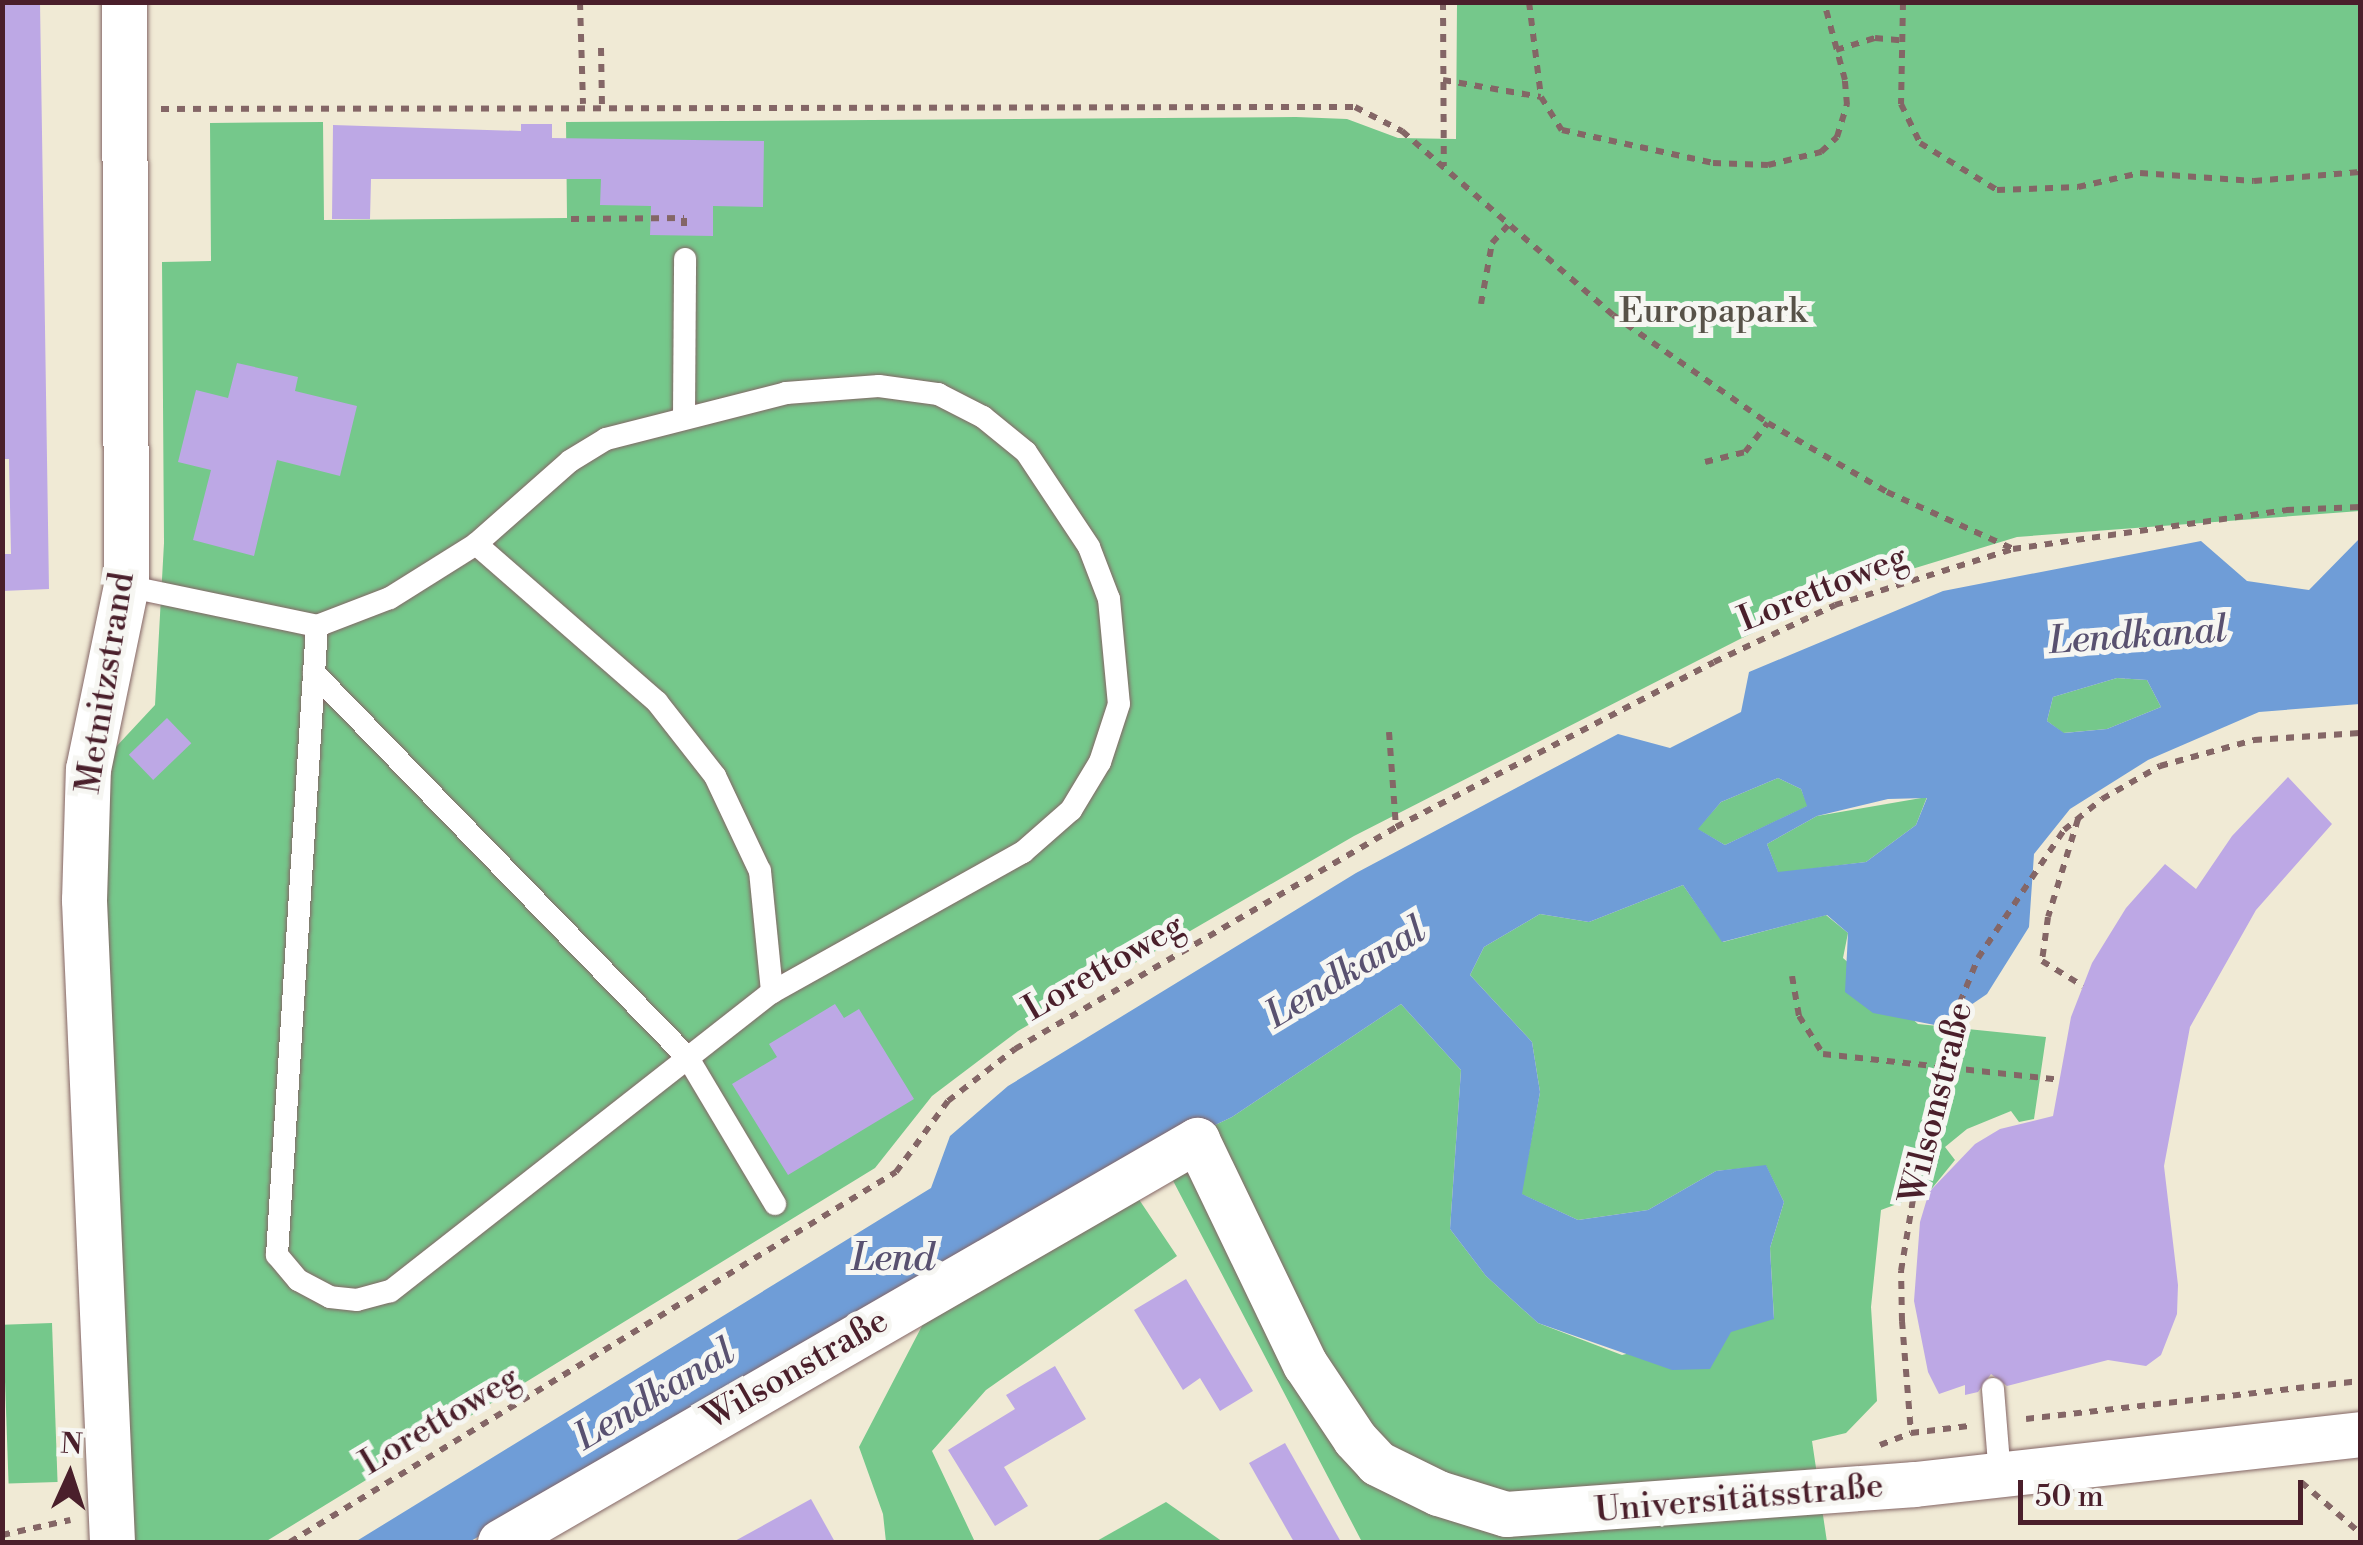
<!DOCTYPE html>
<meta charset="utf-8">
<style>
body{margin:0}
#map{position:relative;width:2363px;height:1545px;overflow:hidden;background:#f0ead5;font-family:"Libre Bodoni",serif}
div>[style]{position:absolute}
.green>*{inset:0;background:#75c88b;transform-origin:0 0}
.water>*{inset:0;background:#6f9dd7}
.building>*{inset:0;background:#bda8e5;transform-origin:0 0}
.path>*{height:6px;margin-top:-3px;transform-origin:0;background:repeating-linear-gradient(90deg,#846666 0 8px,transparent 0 16px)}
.roads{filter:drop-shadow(0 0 2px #846666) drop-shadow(0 0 2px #846666)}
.lane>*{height:22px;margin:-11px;padding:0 11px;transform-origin:11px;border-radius:11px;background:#fff}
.street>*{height:45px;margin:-22.5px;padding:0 22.5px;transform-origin:22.5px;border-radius:22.5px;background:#fff}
.path-bridge>*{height:6px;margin-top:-3px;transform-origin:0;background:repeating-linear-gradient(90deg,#846666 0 8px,transparent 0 16px)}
span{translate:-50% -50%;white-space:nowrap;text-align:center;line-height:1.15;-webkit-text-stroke:10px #f6f6f2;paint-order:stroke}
.park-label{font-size:35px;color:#575248}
.street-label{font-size:35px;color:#4a1f2b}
.water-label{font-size:38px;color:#595170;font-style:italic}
.frame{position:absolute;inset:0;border:5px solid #4a1f2b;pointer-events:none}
.north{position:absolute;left:20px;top:1425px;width:100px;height:100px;-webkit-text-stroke:8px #f6f6f2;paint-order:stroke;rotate:3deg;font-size:28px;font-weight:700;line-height:40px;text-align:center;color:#4a1f2b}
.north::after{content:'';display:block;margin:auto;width:35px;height:45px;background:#4a1f2b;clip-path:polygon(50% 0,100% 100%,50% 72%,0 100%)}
.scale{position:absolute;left:2018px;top:1480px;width:285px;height:45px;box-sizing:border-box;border:5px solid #4a1f2b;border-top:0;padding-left:12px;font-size:30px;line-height:35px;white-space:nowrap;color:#4a1f2b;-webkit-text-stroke:8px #f6f6f2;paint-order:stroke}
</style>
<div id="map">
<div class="green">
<div style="clip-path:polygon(1457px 3px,2360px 3px,2360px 511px,2017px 537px,1853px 587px,1740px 639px,1354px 836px,1018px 1031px,932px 1096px,875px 1168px,265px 1542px,129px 1542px,105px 904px,109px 793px,114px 749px,155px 705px,164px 543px,162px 262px,211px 261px,210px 123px,323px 122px,324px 220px,567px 218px,566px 122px,1296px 117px,1347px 119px,1398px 138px,1456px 139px)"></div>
<div style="clip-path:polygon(2117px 678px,2147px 680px,2161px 707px,2107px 729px,2063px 733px,2047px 721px,2053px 697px)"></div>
<div style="clip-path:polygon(1778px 778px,1801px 789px,1808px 806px,1725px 845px,1697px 829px,1721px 802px)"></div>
<div style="clip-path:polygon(1927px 797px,1916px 825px,1866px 862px,1778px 873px,1767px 844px,1817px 816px)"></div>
<div style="clip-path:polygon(1683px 885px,1723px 942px,1826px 915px,1848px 933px,1843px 958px,1918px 1024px,2046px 1037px,2034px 1119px,2019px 1122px,2011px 1111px,1967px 1129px,1945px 1147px,1955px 1160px,1929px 1192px,1881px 1210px,1871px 1307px,1877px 1401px,1846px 1433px,1812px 1441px,1827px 1542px,1362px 1542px,1158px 1152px,1232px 1117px,1401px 1004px,1461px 1070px,1450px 1229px,1486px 1276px,1538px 1323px,1622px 1355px,1774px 1318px,1770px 1248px,1784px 1202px,1766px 1166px,1716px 1171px,1648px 1210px,1578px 1220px,1521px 1194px,1540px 1092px,1532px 1042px,1470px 975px,1484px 947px,1540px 914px,1589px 922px)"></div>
<div style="clip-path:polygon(1138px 1198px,1177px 1256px,986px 1390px,932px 1451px,975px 1542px,886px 1542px,883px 1514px,859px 1447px,923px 1324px)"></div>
<div style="left:52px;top:1323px;width:159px;height:49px;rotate:88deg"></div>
<div style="clip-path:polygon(1166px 1502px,1223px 1542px,1095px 1542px)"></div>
</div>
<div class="water">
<div style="clip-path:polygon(evenodd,2360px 538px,2360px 704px,2259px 712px,2148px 760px,2070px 809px,2034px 854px,2029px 927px,1987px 994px,1940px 1026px,1873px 1013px,1845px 992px,1848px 933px,1827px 915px,1722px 942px,1683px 885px,1589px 922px,1540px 914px,1484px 947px,1470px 975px,1532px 1042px,1540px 1092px,1522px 1194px,1578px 1220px,1648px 1210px,1716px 1171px,1766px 1165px,1784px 1202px,1770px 1248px,1774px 1319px,1731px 1332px,1710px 1369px,1672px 1370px,1538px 1323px,1486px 1276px,1450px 1229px,1461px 1070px,1401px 1004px,1232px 1117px,1158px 1152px,469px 1542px,355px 1542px,931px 1188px,950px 1136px,1008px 1086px,1356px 873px,1618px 734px,1670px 748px,1741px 712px,1749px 672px,1943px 591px,2201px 541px,2247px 581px,2309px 590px,2360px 538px,2117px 678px,2147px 680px,2161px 707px,2107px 729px,2064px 733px,2047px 721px,2053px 697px,2117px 678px,2360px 538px,1778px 778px,1801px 789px,1807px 806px,1725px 845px,1698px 829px,1721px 802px,1778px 778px,2360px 538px,1927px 798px,1916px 825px,1866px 862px,1778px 872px,1767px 844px,1817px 816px,1888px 799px,1927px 798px)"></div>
</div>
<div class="building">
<div style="clip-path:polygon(2px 2px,40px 2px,49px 589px,2px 591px,2px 554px,11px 554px,9px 459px,2px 459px)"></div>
<div style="clip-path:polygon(521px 124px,552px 124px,552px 138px,764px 141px,763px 207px,713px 206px,713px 236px,650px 235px,651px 206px,600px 205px,601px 179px,371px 179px,370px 219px,332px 219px,333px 125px,521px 131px)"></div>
<div style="clip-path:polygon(237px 363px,298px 377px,295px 391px,357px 406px,340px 476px,277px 460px,254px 556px,193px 540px,211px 470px,178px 462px,196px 390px,228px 398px)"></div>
<div style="left:167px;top:718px;width:35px;height:53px;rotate:46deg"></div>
<div style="clip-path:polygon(2288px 777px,2332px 824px,2256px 910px,2190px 1027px,2164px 1166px,2178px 1285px,2177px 1314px,2161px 1355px,2146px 1366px,2108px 1360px,2007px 1386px,1991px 1374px,1978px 1392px,1965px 1395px,1965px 1385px,1939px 1394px,1928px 1372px,1914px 1301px,1920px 1222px,1929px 1192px,1975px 1144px,2000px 1129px,2053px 1116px,2071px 1017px,2092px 963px,2126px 908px,2165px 864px,2196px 889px,2232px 836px)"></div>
<div style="clip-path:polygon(835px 1004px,844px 1018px,859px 1009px,914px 1099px,788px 1175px,732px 1084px,777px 1057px,769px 1044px)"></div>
<div style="clip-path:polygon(1186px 1279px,1253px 1391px,1220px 1411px,1200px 1378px,1183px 1390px,1134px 1310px)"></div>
<div style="clip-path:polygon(1055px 1366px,1086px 1419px,1004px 1467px,1028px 1506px,995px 1526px,948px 1450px,1015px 1409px,1006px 1395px)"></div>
<div style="clip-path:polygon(1285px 1443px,1341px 1542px,1294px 1542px,1249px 1463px)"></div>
<div style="clip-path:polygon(811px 1499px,835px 1542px,733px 1542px)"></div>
</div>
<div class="path">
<div style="left:580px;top:2px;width:102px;rotate:88.3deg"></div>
<div style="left:1443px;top:2px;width:164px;rotate:89.7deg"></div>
<div style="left:1529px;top:2px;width:96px;rotate:82.8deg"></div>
<div style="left:1541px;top:97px;width:39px;rotate:58deg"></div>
<div style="left:1562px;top:130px;width:155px;rotate:12.3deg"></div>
<div style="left:1713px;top:163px;width:55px;rotate:2.1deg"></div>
<div style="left:1768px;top:165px;width:55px;rotate:-13.8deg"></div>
<div style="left:1821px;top:152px;width:22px;rotate:-43deg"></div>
<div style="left:1837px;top:137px;width:34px;rotate:-73deg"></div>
<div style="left:1847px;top:105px;width:25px;rotate:-95deg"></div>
<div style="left:1845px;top:80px;width:81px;rotate:-105.1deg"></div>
<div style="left:1903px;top:2px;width:102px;rotate:91.1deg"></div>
<div style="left:1901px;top:104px;width:43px;rotate:64deg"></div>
<div style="left:1920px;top:143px;width:90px;rotate:31.4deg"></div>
<div style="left:1997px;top:190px;width:81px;rotate:-2.1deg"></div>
<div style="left:2078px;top:187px;width:64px;rotate:-12.7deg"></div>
<div style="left:2140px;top:173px;width:114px;rotate:4deg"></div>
<div style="left:2254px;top:181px;width:106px;rotate:-4.9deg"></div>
<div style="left:601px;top:48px;width:56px;rotate:89deg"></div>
<div style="left:1836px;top:50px;width:41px;rotate:-17.1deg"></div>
<div style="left:1875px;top:38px;width:25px;rotate:5deg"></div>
<div style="left:1443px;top:80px;width:99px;rotate:9.8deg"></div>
<div style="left:161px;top:109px;width:1194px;rotate:-0.1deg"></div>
<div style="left:1355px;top:107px;width:53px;rotate:27.1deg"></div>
<div style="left:1402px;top:131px;width:280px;rotate:41.1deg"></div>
<div style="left:1613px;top:315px;width:189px;rotate:34.9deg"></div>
<div style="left:1768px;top:423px;width:138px;rotate:30.1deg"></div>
<div style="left:1887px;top:492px;width:138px;rotate:24.3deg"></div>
<div style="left:571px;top:219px;width:113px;rotate:-0.5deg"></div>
<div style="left:684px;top:218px;width:16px;rotate:90deg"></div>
<div style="left:1481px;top:304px;width:62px;rotate:-79.8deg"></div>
<div style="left:1492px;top:243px;width:24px;rotate:-48deg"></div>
<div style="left:1705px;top:462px;width:41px;rotate:-14deg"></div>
<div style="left:1745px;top:452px;width:37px;rotate:-52deg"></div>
<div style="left:1389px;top:732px;width:95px;rotate:85.8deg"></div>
<div style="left:2160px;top:766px;width:98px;rotate:-15.5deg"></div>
<div style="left:2254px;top:740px;width:106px;rotate:-3.8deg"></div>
<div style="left:2078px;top:819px;width:102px;rotate:107deg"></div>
<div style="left:2048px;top:917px;width:44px;rotate:97.8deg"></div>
<div style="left:2042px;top:961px;width:48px;rotate:31.4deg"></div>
<div style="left:1792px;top:976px;width:41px;rotate:80.1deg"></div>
<div style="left:1799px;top:1016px;width:45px;rotate:57.7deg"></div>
<div style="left:1823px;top:1054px;width:233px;rotate:6.2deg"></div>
<div style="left:1902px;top:1321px;width:112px;rotate:85.4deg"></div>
<div style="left:2026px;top:1419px;width:336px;rotate:-6.5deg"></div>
<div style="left:1880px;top:1445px;width:33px;rotate:-21deg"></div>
<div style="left:1911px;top:1433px;width:58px;rotate:-6.9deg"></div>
<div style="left:2301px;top:1482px;width:78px;rotate:40.8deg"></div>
<div style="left:2px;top:1535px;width:70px;rotate:-12.4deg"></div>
<div style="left:290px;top:1542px;width:710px;rotate:-31.41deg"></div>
<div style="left:896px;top:1172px;width:88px;rotate:-53.8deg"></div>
<div style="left:948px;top:1101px;width:85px;rotate:-37.8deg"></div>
<div style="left:1015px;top:1049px;width:441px;rotate:-30.2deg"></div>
<div style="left:1396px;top:827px;width:358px;rotate:-27.4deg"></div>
<div style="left:1714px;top:662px;width:134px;rotate:-25.2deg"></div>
<div style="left:1835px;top:605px;width:187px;rotate:-17.5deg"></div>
<div style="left:2013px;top:549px;width:276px;rotate:-8.1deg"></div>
<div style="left:2286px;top:510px;width:74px;rotate:-2.3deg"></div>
</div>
<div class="roads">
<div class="lane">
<div style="left:684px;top:415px;width:156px;rotate:-89.6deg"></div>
<div style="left:476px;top:544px;width:240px;rotate:41.1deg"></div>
<div style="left:657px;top:702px;width:94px;rotate:51.9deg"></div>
<div style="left:715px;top:776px;width:105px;rotate:64.7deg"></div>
<div style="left:760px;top:871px;width:122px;rotate:84.3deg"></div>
<div style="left:126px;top:586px;width:195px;rotate:11.8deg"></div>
<div style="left:317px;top:626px;width:78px;rotate:-21deg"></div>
<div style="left:390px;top:598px;width:102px;rotate:-32.1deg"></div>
<div style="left:476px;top:544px;width:125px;rotate:-41.4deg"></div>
<div style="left:570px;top:461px;width:42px;rotate:-31.4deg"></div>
<div style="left:606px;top:439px;width:186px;rotate:-14.3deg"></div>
<div style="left:786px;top:393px;width:93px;rotate:-4.3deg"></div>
<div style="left:879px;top:386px;width:60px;rotate:7.7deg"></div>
<div style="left:938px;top:394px;width:51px;rotate:27.1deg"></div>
<div style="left:983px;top:417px;width:55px;rotate:39.1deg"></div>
<div style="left:1026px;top:452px;width:114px;rotate:56.4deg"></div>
<div style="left:1089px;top:547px;width:56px;rotate:69deg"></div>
<div style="left:1109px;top:599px;width:105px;rotate:84.6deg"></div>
<div style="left:1119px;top:704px;width:61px;rotate:108.1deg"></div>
<div style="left:1100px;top:762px;width:56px;rotate:121.1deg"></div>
<div style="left:1071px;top:810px;width:64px;rotate:138.8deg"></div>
<div style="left:1023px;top:852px;width:287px;rotate:150.8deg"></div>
<div style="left:772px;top:992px;width:485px;rotate:141.9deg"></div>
<div style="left:390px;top:1291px;width:34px;rotate:165deg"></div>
<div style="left:357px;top:1300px;width:27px;rotate:-174deg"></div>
<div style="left:330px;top:1297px;width:36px;rotate:-152deg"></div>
<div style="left:298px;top:1280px;width:33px;rotate:-130deg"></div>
<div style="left:277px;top:1255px;width:630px;rotate:-86.36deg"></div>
<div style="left:314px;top:673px;width:537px;rotate:45.83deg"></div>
<div style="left:688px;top:1058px;width:170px;rotate:59.2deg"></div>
<div style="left:1993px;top:1389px;width:87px;rotate:85.4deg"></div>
</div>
<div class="street">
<div style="left:112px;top:1542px;width:643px;rotate:-92.5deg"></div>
<div style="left:84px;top:900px;width:131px;rotate:-88.3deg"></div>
<div style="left:88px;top:769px;width:187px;rotate:-78.3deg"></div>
<div style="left:126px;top:586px;width:584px;rotate:-90.2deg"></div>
<div style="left:500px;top:1542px;width:805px;rotate:-29.97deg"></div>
<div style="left:1197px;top:1140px;width:249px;rotate:64.3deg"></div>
<div style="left:1305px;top:1364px;width:90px;rotate:56.3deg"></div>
<div style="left:1355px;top:1439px;width:33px;rotate:47deg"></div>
<div style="left:1377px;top:1463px;width:68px;rotate:26.2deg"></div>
<div style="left:1438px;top:1493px;width:71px;rotate:17.2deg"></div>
<div style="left:1506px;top:1514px;width:410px;rotate:-4.2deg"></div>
<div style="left:1915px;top:1484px;width:448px;rotate:-6.4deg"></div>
</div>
</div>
<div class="path-bridge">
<div style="left:1902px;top:1321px;width:50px;rotate:-91.1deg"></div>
<div style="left:1901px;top:1271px;width:163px;rotate:-80.5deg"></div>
<div style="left:1928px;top:1110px;width:81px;rotate:-75.6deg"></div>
<div style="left:1948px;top:1032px;width:80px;rotate:-67.9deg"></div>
<div style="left:1978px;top:958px;width:154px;rotate:-56.1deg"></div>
<div style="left:2064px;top:830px;width:49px;rotate:-39.2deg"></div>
<div style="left:2102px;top:799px;width:67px;rotate:-29.6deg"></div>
</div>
<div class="park-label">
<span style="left:1713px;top:312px">Europapark</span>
</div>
<div class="street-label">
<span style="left:1823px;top:589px;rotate:-22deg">Lorettoweg</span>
<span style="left:106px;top:683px;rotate:-81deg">Metnitzstrand</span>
<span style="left:1104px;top:968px;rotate:-30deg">Lorettoweg</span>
<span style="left:1937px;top:1103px;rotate:-76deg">Wilsonstraße</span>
<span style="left:796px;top:1370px;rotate:-30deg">Wilsonstraße</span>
<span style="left:440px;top:1421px;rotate:-31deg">Lorettoweg</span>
<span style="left:1739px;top:1499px;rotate:-5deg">Universitätsstraße</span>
</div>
<div class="water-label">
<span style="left:2138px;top:636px;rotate:-4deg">Lendkanal</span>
<span style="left:1346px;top:973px;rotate:-31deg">Lendkanal</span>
<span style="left:893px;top:1259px">Lend</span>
<span style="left:655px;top:1395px;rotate:-31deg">Lendkanal</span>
</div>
<div class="frame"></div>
<div class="north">N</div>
<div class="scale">50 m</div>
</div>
